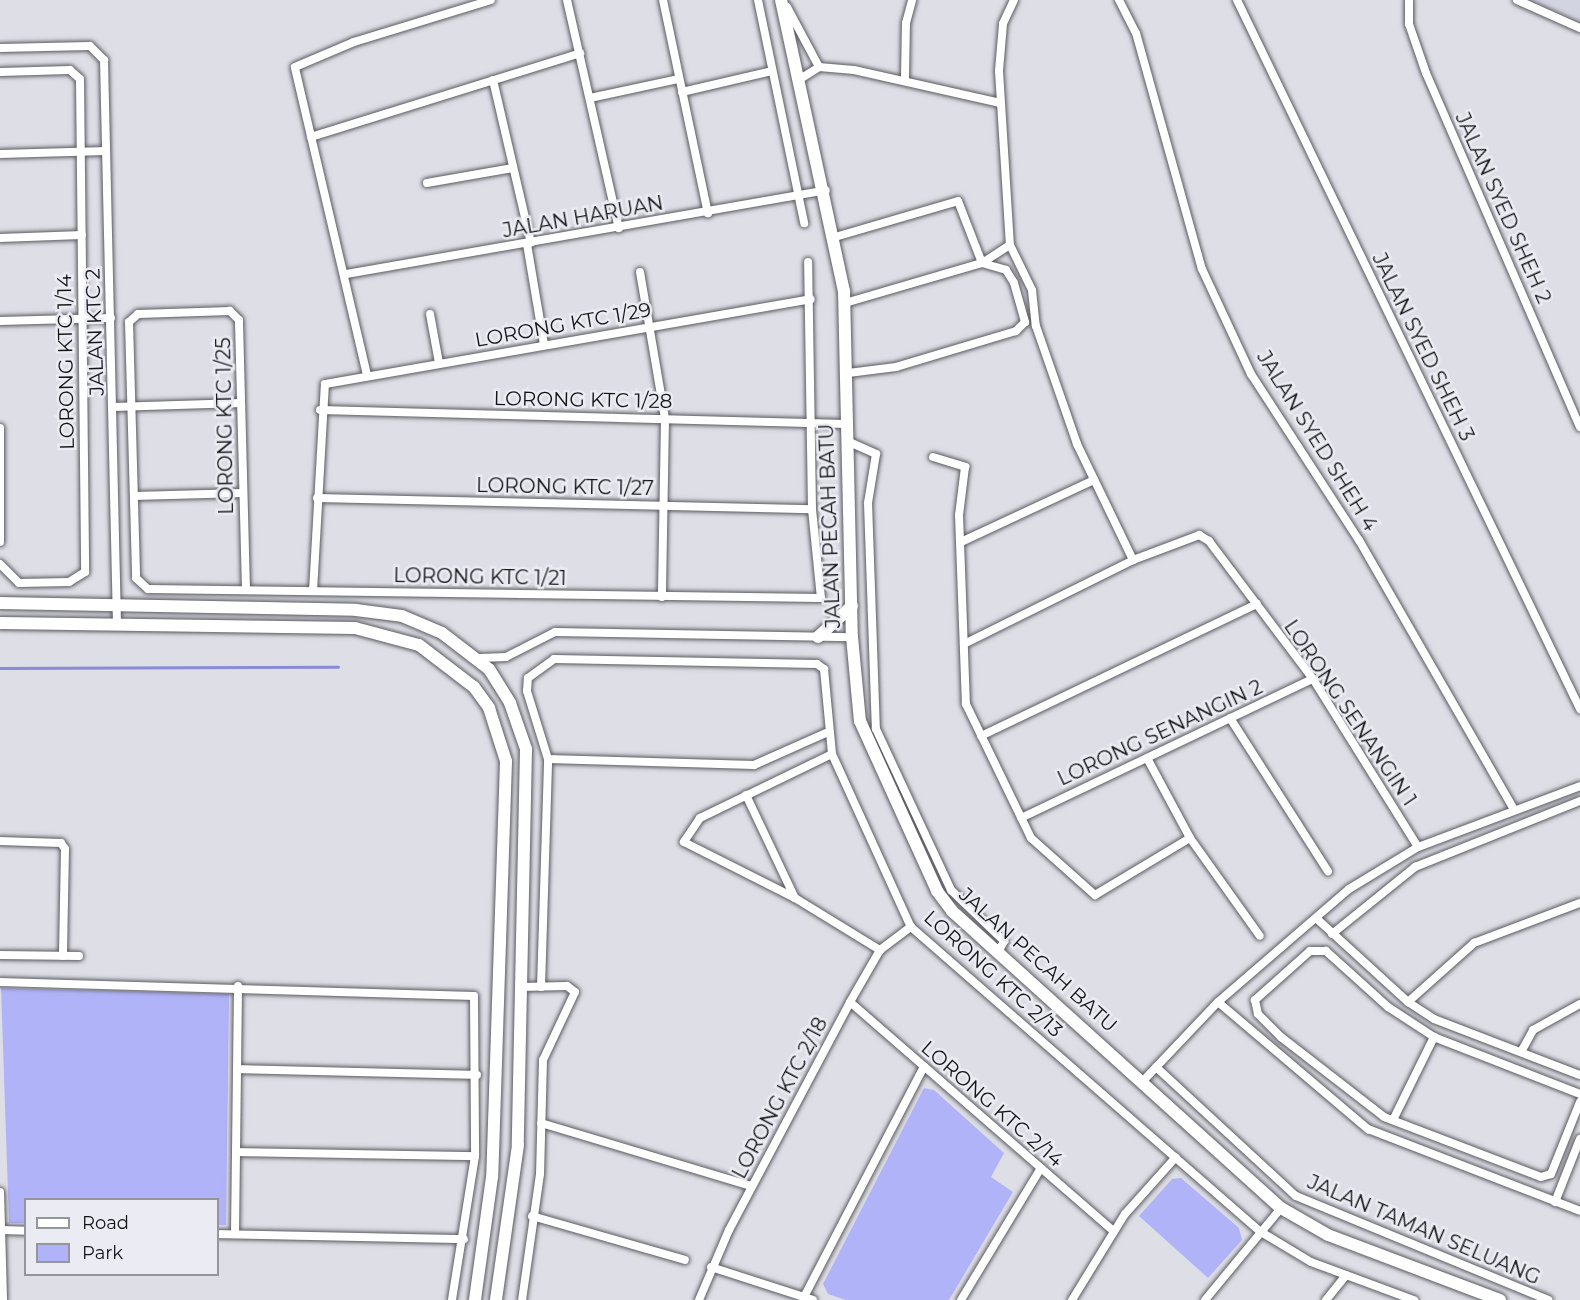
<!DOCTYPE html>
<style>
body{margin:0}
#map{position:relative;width:1580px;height:1300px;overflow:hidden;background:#dedfe6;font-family:Montserrat,sans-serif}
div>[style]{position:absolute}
.built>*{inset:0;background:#d3d4e2}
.green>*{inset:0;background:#b0b3f7}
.stream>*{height:3px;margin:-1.5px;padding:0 1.5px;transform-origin:1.5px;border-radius:1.5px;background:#888bd6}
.roads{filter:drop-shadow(0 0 2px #5a5a60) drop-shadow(0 0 2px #5a5a60)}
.street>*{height:8px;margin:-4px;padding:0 4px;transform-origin:4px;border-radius:4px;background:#fff}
.secondary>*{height:12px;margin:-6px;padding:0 6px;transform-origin:6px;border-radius:6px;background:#fff}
span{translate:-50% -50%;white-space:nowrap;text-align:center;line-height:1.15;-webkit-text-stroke:5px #ebecf3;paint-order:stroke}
.street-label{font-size:20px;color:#151518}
.legend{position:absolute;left:24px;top:1198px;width:195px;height:78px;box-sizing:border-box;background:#ebecf3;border:2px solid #95969b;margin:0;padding:8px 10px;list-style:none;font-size:18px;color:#151518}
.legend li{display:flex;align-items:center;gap:12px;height:30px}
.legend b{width:30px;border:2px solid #95969b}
</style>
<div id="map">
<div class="built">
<div style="clip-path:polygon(1528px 0,1580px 0,1580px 22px,1572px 18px)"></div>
</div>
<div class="green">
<div style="clip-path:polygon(1px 988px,229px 994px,226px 1225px,218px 1225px,218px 1200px,26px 1200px,25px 1223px,9px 1223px)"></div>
<div style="clip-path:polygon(924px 1088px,934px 1090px,1004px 1153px,991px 1177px,1013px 1192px,949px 1300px,846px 1300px,828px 1294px,823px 1284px)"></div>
<div style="clip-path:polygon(1181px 1178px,1239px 1228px,1242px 1240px,1208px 1278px,1139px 1216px,1172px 1179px)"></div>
</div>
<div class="stream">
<div style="left:0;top:668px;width:338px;rotate:-0.2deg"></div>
</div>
<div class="roads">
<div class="street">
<div style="left:567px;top:0;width:234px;rotate:77.2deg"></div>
<div style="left:663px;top:0;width:218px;rotate:78.1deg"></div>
<div style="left:758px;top:0;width:228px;rotate:78.3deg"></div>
<div style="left:1014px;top:0;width:26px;rotate:115deg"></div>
<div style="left:1003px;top:24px;width:47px;rotate:94.9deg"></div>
<div style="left:999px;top:71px;width:174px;rotate:86.4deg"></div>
<div style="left:1010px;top:245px;width:50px;rotate:63.9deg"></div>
<div style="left:1032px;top:290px;width:36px;rotate:84deg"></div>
<div style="left:1036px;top:326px;width:125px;rotate:70.8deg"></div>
<div style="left:1077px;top:444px;width:129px;rotate:64.2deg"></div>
<div style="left:1119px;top:0;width:37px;rotate:63deg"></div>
<div style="left:1136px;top:33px;width:245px;rotate:74.4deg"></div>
<div style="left:1202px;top:269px;width:116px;rotate:65deg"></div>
<div style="left:1251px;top:374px;width:198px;rotate:57deg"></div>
<div style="left:1359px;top:540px;width:311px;rotate:60.1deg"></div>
<div style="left:1237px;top:0;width:788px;rotate:64.18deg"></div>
<div style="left:1409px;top:0;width:24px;rotate:90deg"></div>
<div style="left:1409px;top:24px;width:52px;rotate:70.9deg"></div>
<div style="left:1426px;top:73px;width:386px;rotate:66.5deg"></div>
<div style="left:1517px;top:0;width:69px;rotate:24deg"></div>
<div style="left:787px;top:7px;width:68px;rotate:61.9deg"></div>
<div style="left:0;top:48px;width:90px;rotate:-1.3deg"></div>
<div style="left:90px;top:46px;width:20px;rotate:45deg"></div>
<div style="left:104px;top:60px;width:565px;rotate:88.68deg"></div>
<div style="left:0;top:72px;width:70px;rotate:-1.6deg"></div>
<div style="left:70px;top:70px;width:13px;rotate:42deg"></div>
<div style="left:80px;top:79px;width:493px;rotate:89.4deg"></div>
<div style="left:85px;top:572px;width:19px;rotate:148deg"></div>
<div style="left:69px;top:582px;width:50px;rotate:178.9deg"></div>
<div style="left:19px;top:583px;width:27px;rotate:-135deg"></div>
<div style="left:905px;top:78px;width:55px;rotate:-89deg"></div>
<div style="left:906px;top:23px;width:24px;rotate:-75deg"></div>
<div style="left:800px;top:79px;width:22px;rotate:-32deg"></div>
<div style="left:819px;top:67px;width:35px;rotate:5deg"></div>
<div style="left:854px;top:70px;width:150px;rotate:12.7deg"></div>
<div style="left:493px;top:80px;width:167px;rotate:76.9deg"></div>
<div style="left:682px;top:92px;width:92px;rotate:-13.1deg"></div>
<div style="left:590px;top:98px;width:91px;rotate:-12.1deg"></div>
<div style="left:311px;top:137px;width:282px;rotate:-17.3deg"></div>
<div style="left:0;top:154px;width:106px;rotate:-1.6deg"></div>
<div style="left:427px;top:183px;width:87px;rotate:-9.9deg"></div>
<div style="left:835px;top:237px;width:128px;rotate:-16.3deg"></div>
<div style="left:958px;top:201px;width:66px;rotate:68.8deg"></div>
<div style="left:982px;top:263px;width:25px;rotate:16deg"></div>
<div style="left:1006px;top:270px;width:15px;rotate:58deg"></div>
<div style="left:1014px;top:283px;width:41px;rotate:74.2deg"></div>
<div style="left:1025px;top:322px;width:13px;rotate:135deg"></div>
<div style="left:1016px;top:331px;width:125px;rotate:163.3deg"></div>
<div style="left:896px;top:367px;width:48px;rotate:172.9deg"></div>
<div style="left:0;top:238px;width:82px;rotate:-2.1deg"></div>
<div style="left:527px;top:244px;width:102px;rotate:80.4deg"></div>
<div style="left:640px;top:272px;width:149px;rotate:80.3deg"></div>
<div style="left:665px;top:419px;width:178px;rotate:91deg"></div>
<div style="left:346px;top:274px;width:487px;rotate:-9.9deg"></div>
<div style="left:845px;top:303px;width:143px;rotate:-16.3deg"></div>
<div style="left:982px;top:263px;width:33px;rotate:-33deg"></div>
<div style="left:430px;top:314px;width:50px;rotate:79.6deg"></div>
<div style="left:0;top:321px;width:111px;rotate:-1.5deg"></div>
<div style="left:367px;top:375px;width:316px;rotate:-103.2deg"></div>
<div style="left:295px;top:67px;width:64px;rotate:-23deg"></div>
<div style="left:354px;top:42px;width:143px;rotate:-17deg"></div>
<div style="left:113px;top:407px;width:128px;rotate:-1.8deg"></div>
<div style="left:320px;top:410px;width:526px;rotate:1.52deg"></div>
<div style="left:0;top:428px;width:114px;rotate:90deg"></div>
<div style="left:847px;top:441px;width:32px;rotate:24deg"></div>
<div style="left:876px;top:454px;width:50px;rotate:99.3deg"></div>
<div style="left:868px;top:503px;width:226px;rotate:88deg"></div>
<div style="left:876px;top:729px;width:178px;rotate:65deg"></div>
<div style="left:951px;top:890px;width:74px;rotate:43.9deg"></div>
<div style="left:1004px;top:941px;width:11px;rotate:117deg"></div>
<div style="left:933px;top:457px;width:34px;rotate:17deg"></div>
<div style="left:965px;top:467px;width:48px;rotate:97.1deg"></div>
<div style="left:959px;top:515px;width:189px;rotate:87.9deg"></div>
<div style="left:966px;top:704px;width:149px;rotate:64.1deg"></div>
<div style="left:1031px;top:838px;width:86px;rotate:41.7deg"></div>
<div style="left:1095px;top:895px;width:111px;rotate:-31deg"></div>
<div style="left:134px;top:496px;width:109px;rotate:-1.6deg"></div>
<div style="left:317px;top:498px;width:495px;rotate:1.3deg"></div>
<div style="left:961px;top:542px;width:147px;rotate:-25deg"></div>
<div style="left:246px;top:590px;width:270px;rotate:-91.5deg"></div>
<div style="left:239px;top:320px;width:13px;rotate:-135deg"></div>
<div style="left:230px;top:311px;width:92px;rotate:178.1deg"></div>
<div style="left:138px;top:314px;width:12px;rotate:138deg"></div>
<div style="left:129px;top:322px;width:256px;rotate:88.4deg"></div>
<div style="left:136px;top:578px;width:16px;rotate:43deg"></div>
<div style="left:148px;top:589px;width:673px;rotate:0.77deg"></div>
<div style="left:821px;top:598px;width:89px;rotate:-95.8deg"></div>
<div style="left:812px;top:509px;width:247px;rotate:-90.9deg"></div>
<div style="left:313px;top:591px;width:207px;rotate:-86.7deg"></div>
<div style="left:325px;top:384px;width:493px;rotate:-9.9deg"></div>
<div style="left:964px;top:644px;width:189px;rotate:-26.4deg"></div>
<div style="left:1133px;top:560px;width:71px;rotate:-20.7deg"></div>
<div style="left:1199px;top:535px;width:12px;rotate:31deg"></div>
<div style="left:1209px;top:541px;width:173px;rotate:53deg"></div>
<div style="left:1313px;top:679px;width:198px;rotate:58deg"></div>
<div style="left:480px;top:658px;width:26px;rotate:-2deg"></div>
<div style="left:506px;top:657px;width:55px;rotate:-27deg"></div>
<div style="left:555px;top:632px;width:297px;rotate:1deg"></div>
<div style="left:1230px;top:718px;width:182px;rotate:57.4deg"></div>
<div style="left:981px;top:736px;width:306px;rotate:-25.6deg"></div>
<div style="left:832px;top:754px;width:147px;rotate:154.1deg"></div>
<div style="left:700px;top:818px;width:29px;rotate:124deg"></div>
<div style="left:684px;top:842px;width:124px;rotate:26.8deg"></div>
<div style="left:795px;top:898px;width:100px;rotate:31.5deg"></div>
<div style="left:1147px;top:758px;width:91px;rotate:61.7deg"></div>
<div style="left:1190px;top:838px;width:120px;rotate:54.5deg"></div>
<div style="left:548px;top:759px;width:206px;rotate:1.7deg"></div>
<div style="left:754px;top:765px;width:79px;rotate:-24deg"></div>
<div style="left:746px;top:795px;width:114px;rotate:64.6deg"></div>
<div style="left:1021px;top:818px;width:323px;rotate:-25.5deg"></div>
<div style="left:0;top:841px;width:61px;rotate:1.9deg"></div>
<div style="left:61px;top:843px;width:7px;rotate:56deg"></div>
<div style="left:65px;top:849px;width:107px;rotate:91.1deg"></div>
<div style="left:1316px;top:918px;width:125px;rotate:42.4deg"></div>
<div style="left:1408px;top:1002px;width:31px;rotate:33deg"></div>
<div style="left:1434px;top:1019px;width:156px;rotate:21deg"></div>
<div style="left:1332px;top:934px;width:107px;rotate:-38.9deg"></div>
<div style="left:1415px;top:867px;width:178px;rotate:-21.8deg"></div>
<div style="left:0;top:955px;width:79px;rotate:0.7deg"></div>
<div style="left:0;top:982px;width:474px;rotate:1.7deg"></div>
<div style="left:474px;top:996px;width:160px;rotate:89.6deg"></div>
<div style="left:475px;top:1156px;width:146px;rotate:99.1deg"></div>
<div style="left:520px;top:987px;width:47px;rotate:-1.2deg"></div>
<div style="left:567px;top:986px;width:10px;rotate:37deg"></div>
<div style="left:575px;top:992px;width:75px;rotate:115.2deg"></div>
<div style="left:543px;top:1060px;width:114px;rotate:91.5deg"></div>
<div style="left:540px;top:1174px;width:127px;rotate:98.1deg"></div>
<div style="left:541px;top:987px;width:228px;rotate:-88.2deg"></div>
<div style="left:548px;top:759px;width:71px;rotate:-107.2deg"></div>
<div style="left:527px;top:691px;width:13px;rotate:-86deg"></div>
<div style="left:528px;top:678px;width:32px;rotate:-36deg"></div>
<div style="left:554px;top:659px;width:263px;rotate:1.1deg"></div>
<div style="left:817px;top:664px;width:9px;rotate:36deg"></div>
<div style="left:824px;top:669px;width:85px;rotate:84.6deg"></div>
<div style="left:832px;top:754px;width:190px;rotate:65.5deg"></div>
<div style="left:911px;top:927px;width:464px;rotate:41.1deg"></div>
<div style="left:1261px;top:1232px;width:58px;rotate:31deg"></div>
<div style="left:1311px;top:1262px;width:110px;rotate:20.3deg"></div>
<div style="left:850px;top:1002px;width:349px;rotate:41deg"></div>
<div style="left:1218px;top:1002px;width:197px;rotate:40.3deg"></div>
<div style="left:1368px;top:1129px;width:227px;rotate:21.1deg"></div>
<div style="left:1408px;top:1002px;width:89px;rotate:-41.8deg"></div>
<div style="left:1474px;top:943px;width:113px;rotate:-20.7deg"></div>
<div style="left:1521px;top:1052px;width:25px;rotate:-61deg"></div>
<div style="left:1533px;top:1030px;width:54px;rotate:-29deg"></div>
<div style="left:1156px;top:1067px;width:190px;rotate:42.7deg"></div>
<div style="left:1296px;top:1196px;width:273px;rotate:22.4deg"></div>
<div style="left:237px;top:1069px;width:240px;rotate:1.4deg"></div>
<div style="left:1142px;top:1082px;width:110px;rotate:-46.5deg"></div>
<div style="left:1218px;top:1002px;width:173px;rotate:-40.8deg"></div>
<div style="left:1349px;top:889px;width:81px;rotate:-31.3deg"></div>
<div style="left:1418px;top:847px;width:173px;rotate:-20.6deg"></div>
<div style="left:1580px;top:1094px;width:157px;rotate:-158.7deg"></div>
<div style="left:1434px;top:1037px;width:55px;rotate:-146.9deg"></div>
<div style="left:1388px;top:1007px;width:84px;rotate:-137.9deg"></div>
<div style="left:1326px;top:951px;width:16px;rotate:180deg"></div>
<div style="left:1310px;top:951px;width:74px;rotate:138.3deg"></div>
<div style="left:1255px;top:1000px;width:14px;rotate:78deg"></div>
<div style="left:1258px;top:1014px;width:33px;rotate:45deg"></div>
<div style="left:1281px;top:1037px;width:130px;rotate:37.8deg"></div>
<div style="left:1384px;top:1117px;width:168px;rotate:20.9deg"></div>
<div style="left:1541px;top:1177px;width:10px;rotate:-17deg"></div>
<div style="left:1551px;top:1174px;width:78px;rotate:-68.1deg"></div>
<div style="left:1393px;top:1120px;width:93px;rotate:-63.7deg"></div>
<div style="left:541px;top:1123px;width:219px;rotate:16.7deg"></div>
<div style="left:237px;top:1152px;width:238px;rotate:1deg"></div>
<div style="left:0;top:1192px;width:108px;rotate:88.4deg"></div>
<div style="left:1555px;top:1202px;width:68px;rotate:-68.4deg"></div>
<div style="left:532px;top:1216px;width:159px;rotate:16deg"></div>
<div style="left:2px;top:1230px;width:24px;rotate:2deg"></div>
<div style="left:218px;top:1234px;width:246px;rotate:1.2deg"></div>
<div style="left:235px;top:1234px;width:248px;rotate:-89.3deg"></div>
<div style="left:711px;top:1267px;width:107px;rotate:17.9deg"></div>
<div style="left:804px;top:1297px;width:260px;rotate:-62.5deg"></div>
<div style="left:699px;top:1300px;width:76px;rotate:-66.8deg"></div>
<div style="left:729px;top:1230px;width:258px;rotate:-62deg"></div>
<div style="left:850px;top:1002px;width:60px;rotate:-60deg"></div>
<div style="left:880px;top:950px;width:39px;rotate:-37deg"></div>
<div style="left:961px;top:1300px;width:154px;rotate:-58.8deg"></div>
<div style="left:1072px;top:1300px;width:101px;rotate:-58.4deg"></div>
<div style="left:1125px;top:1214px;width:76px;rotate:-48.2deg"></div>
<div style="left:1205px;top:1300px;width:119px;rotate:-50.4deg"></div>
<div style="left:1326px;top:1300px;width:32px;rotate:-51deg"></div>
</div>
<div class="secondary">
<div style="left:781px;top:0;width:298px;rotate:77.8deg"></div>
<div style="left:844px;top:291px;width:346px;rotate:88.7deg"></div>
<div style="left:852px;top:637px;width:84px;rotate:84.6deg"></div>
<div style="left:860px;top:721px;width:187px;rotate:65.6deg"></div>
<div style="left:937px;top:891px;width:25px;rotate:53deg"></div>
<div style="left:952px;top:911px;width:443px;rotate:42.1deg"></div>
<div style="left:1281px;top:1208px;width:54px;rotate:29.9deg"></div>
<div style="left:1328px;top:1235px;width:184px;rotate:20.7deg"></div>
<div style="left:0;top:603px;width:356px;rotate:1.1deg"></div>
<div style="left:356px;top:610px;width:46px;rotate:7.4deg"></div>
<div style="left:402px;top:616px;width:43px;rotate:23deg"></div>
<div style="left:442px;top:633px;width:59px;rotate:37.5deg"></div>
<div style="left:489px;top:669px;width:40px;rotate:58deg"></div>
<div style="left:510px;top:703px;width:49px;rotate:70.8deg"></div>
<div style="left:526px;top:749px;width:396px;rotate:91.2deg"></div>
<div style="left:518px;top:1145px;width:157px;rotate:98.1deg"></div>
<div style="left:0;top:623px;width:355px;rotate:0.8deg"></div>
<div style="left:355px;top:628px;width:66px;rotate:14.9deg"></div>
<div style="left:419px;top:645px;width:69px;rotate:37.4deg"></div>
<div style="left:474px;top:687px;width:26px;rotate:54deg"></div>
<div style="left:489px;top:708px;width:56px;rotate:72.2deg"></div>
<div style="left:506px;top:761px;width:416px;rotate:91.9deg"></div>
<div style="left:492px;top:1177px;width:124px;rotate:97.9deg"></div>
<div style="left:818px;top:637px;width:46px;rotate:-42.4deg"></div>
</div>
</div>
<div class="street-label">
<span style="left:1503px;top:208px;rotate:66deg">JALAN SYED SHEH 2</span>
<span style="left:583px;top:217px;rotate:-10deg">JALAN HARUAN</span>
<span style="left:563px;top:325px;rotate:-10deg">LORONG KTC 1/29</span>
<span style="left:95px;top:332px;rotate:-92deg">JALAN KTC 2</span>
<span style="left:1423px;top:347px;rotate:64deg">JALAN SYED SHEH 3</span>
<span style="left:66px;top:362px;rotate:-91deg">LORONG KTC 1/14</span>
<span style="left:583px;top:400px;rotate:1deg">LORONG KTC 1/28</span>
<span style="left:225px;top:426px;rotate:-91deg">LORONG KTC 1/25</span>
<span style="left:1317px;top:441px;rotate:58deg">JALAN SYED SHEH 4</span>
<span style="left:565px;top:487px;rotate:1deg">LORONG KTC 1/27</span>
<span style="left:830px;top:526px;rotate:-92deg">JALAN PECAH BATU</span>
<span style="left:480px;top:577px;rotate:1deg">LORONG KTC 1/21</span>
<span style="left:1350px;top:713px;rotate:56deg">LORONG SENANGIN 1</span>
<span style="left:1160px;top:733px;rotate:-25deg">LORONG SENANGIN 2</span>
<span style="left:1038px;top:960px;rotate:42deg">JALAN PECAH BATU</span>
<span style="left:993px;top:974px;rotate:42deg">LORONG KTC 2/13</span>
<span style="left:780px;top:1098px;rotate:-62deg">LORONG KTC 2/18</span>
<span style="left:992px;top:1104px;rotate:41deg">LORONG KTC 2/14</span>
<span style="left:1424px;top:1230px;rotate:23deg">JALAN TAMAN SELUANG</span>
</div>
<ul class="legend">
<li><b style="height:8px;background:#fff"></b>Road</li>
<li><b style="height:16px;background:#b0b3f7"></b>Park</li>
</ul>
</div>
